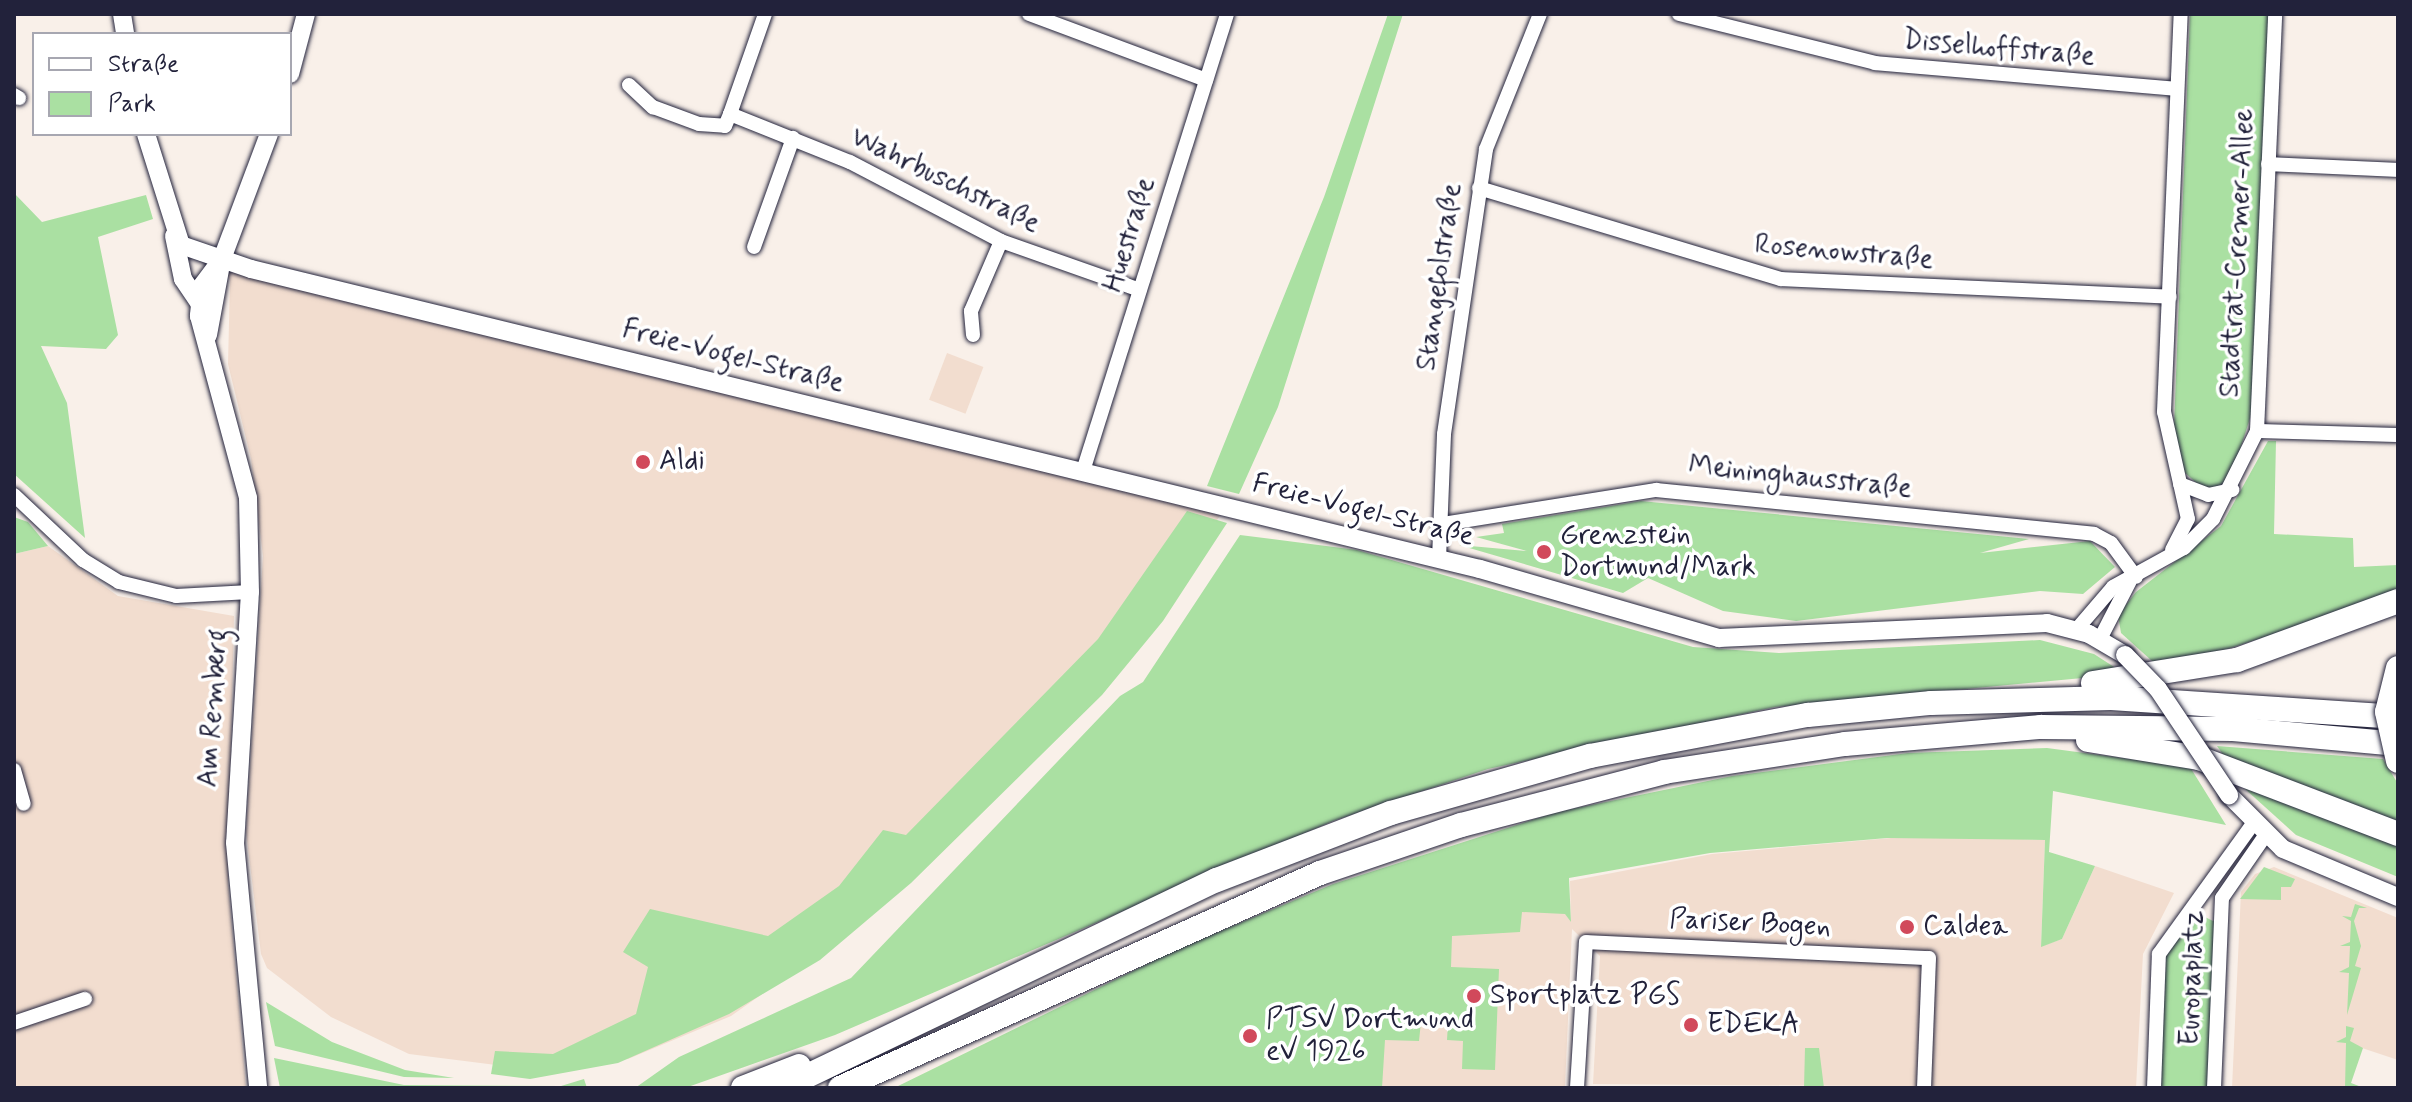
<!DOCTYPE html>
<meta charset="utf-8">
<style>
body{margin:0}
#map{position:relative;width:2412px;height:1102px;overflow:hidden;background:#f9f0e9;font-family:Mynerve,sans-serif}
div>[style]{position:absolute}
.built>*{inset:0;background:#f2ddcf;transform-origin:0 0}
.green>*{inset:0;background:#aae0a2}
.roads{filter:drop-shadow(0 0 2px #22223b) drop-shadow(0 0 2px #22223b)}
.minor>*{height:14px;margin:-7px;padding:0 7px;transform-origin:7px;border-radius:7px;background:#fff}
.tertiary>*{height:18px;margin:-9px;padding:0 9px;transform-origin:9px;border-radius:9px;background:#fff}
.trunk>*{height:24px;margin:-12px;padding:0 12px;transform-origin:12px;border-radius:12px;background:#fff}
.bridges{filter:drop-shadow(0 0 2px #22223b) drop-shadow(0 0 2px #22223b)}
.tertiary-bridge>*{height:18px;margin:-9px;padding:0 9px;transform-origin:9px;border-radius:9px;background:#fff}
.trunk-bridge>*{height:24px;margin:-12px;padding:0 12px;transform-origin:12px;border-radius:12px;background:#fff}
.dots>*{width:22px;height:22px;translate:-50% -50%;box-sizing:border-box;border:4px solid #fff;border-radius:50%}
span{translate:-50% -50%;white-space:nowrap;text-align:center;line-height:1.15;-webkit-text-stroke:7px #fff;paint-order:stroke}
.street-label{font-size:28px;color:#22223b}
.poi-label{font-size:28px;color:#22223b}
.left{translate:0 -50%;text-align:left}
.frame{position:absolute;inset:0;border:16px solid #22223b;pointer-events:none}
.legend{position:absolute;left:32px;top:32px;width:260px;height:104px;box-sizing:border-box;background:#fff;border:2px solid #a7a7b1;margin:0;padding:10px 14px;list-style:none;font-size:24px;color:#22223b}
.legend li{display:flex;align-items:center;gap:16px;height:40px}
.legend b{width:40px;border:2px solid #a7a7b1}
</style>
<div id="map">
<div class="built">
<div style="clip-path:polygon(222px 259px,1224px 510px,1135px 638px,798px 969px,731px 1016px,628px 1059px,519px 1068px,409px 1054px,331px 1017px,267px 968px,261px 954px,246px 832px,263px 556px,251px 459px,228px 364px,230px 281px)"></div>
<div style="left:947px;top:353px;width:39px;height:50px;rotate:21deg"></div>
<div style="clip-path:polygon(48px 546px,118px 596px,234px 616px,228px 883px,246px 1088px,14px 1088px,14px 554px)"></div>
<div style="clip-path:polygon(1925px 835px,2045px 840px,2041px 946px,2062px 939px,2095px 866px,2174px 893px,2143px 954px,2136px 1088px,1593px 1084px,1600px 956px,1572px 929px,1565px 1087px,1354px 1088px,1412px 951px,1562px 889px,1571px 922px,1570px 881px,1712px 854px)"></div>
<div style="clip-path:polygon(2274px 867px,2398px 918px,2398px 1060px,2362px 1048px,2350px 1083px,2363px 1088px,2232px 1088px,2241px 892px,2255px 874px)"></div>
</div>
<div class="green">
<div style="clip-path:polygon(1388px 14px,1403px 14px,1278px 407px,1239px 494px,1207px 486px,1324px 197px)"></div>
<div style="clip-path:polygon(2190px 14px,2269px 14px,2252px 412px,2231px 478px,2216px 488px,2201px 487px,2183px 471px,2174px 427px)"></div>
<div style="clip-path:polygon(14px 193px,42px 222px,146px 195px,153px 219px,98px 237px,118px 335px,106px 349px,41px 346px,67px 403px,85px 538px,14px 474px)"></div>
<div style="clip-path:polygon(2268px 441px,2276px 441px,2274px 534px,2353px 538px,2354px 567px,2398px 565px,2398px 594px,2162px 670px,2121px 633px,2118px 615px,2136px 592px,2221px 526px)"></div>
<div style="clip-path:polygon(1641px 501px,2029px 539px,1980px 553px,2090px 541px,2115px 567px,2083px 594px,2040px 591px,1796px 621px,1723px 611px,1648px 578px,1623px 593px,1459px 545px,1527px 551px,1476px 537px,1504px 533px,1502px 524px)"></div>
<div style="clip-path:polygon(1187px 511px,1227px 523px,1163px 621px,1102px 695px,911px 883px,820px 960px,729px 1014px,618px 1063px,530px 1079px,491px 1074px,495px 1051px,553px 1054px,636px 1014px,648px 967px,623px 952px,650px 909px,768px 936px,839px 886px,883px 830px,906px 835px,1098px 639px)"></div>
<div style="clip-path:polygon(14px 517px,28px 522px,48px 546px,14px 554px)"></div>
<div style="clip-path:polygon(1240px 535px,1357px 550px,1693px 647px,1779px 653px,2040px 640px,2094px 654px,2125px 674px,1775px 707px,1488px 769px,1333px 821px,835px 1035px,685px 1088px,635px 1088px,679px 1057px,851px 978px,1120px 696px,1143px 682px)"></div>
<div style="clip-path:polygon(2217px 746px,2383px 759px,2398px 784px,2398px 823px,2224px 756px)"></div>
<div style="clip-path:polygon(2047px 748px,2190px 767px,2226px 825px,2053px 791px,2049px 852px,2095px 866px,2062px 939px,2041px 947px,2045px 840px,1887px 838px,1710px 853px,1569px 878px,1571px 922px,1565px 914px,1522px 912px,1520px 932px,1452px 936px,1451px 967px,1499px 969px,1495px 1070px,1462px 1069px,1463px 1041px,1447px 1040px,1448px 1023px,1421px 1022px,1419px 1041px,1385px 1040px,1382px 1088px,894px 1088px,1178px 949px,1333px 884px,1557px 812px,1732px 776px,1908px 753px)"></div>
<div style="clip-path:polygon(2234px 779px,2398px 845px,2398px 877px,2296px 835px)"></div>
<div style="clip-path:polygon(2264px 867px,2295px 879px,2291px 887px,2281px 887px,2281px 900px,2240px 899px)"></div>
<div style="clip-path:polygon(2355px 904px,2367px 908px,2359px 908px,2354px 921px,2361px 946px,2355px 966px,2361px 968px,2347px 1015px,2349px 973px,2339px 972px,2349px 967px,2350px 946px,2340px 946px,2350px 942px,2351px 921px,2342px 916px,2351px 917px)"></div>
<div style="clip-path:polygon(2197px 913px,2215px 922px,2211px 1088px,2160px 1088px,2166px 956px)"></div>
<div style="clip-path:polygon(266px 1002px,332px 1042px,405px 1070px,454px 1078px,404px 1077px,275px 1046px)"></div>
<div style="clip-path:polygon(2346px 1026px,2354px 1028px,2350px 1041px,2363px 1048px,2351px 1083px,2364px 1088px,2345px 1088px,2346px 1043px,2336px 1042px,2346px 1037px)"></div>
<div style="clip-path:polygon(1805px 1048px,1819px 1048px,1824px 1088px,1804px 1088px)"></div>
<div style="clip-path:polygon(274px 1058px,404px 1085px,561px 1086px,584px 1079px,587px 1088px,280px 1088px)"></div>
</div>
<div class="roads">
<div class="minor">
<div style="left:1029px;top:14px;width:189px;rotate:20.4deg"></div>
<div style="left:1679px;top:14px;width:202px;rotate:14deg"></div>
<div style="left:1875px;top:63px;width:303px;rotate:4.9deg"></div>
<div style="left:629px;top:85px;width:33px;rotate:43deg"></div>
<div style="left:653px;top:107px;width:49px;rotate:20.3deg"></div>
<div style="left:699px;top:124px;width:26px;rotate:4deg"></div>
<div style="left:725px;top:126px;width:13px;rotate:-67deg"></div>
<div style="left:730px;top:114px;width:129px;rotate:21.8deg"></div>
<div style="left:850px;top:162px;width:170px;rotate:27.6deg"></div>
<div style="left:1001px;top:241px;width:147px;rotate:19.4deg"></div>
<div style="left:14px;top:95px;width:6px;rotate:31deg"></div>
<div style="left:730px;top:114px;width:106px;rotate:-70.7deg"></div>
<div style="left:2268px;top:164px;width:130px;rotate:2.6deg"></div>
<div style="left:1479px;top:188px;width:315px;rotate:16.8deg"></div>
<div style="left:1781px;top:279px;width:389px;rotate:2.6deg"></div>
<div style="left:754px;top:247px;width:116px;rotate:-70.3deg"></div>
<div style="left:973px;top:335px;width:24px;rotate:-95deg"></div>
<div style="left:971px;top:311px;width:76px;rotate:-66.8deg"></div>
<div style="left:2257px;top:431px;width:141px;rotate:1.6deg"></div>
<div style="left:1083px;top:471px;width:479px;rotate:-72.5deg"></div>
<div style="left:2180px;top:484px;width:30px;rotate:21deg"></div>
<div style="left:2208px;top:495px;width:25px;rotate:-12deg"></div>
<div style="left:14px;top:495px;width:95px;rotate:43.3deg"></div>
<div style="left:83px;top:560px;width:42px;rotate:31.4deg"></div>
<div style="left:119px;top:582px;width:59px;rotate:13.8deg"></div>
<div style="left:176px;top:596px;width:74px;rotate:-3.1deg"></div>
<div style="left:1443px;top:524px;width:216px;rotate:-9.1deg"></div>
<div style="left:1656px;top:490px;width:440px;rotate:5.7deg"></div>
<div style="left:2094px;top:534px;width:19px;rotate:28deg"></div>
<div style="left:2111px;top:543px;width:42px;rotate:53.7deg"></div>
<div style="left:2172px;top:550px;width:35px;rotate:-63deg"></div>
<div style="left:2188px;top:519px;width:110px;rotate:-102.6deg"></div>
<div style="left:2164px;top:412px;width:398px;rotate:-87.6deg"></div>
<div style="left:1439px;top:559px;width:125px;rotate:-87.7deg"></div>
<div style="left:1444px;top:434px;width:288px;rotate:-81.6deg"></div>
<div style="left:1486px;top:149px;width:145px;rotate:-68.2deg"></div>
<div style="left:2077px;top:629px;width:55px;rotate:-49.4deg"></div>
<div style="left:2113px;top:587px;width:81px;rotate:-28.8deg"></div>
<div style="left:2184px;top:548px;width:41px;rotate:-45deg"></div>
<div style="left:2213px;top:519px;width:98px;rotate:-63.4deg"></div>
<div style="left:2257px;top:431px;width:417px;rotate:-87.5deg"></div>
<div style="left:2100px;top:639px;width:65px;rotate:-62.7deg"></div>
<div style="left:14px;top:770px;width:35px;rotate:74deg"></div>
<div style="left:14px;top:1023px;width:75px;rotate:-18.7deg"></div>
<div style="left:1577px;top:1088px;width:146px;rotate:-86.5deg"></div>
<div style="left:1586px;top:942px;width:343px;rotate:2.7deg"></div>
<div style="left:1929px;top:958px;width:130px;rotate:92.2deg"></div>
<div style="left:2154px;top:1088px;width:134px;rotate:-87.9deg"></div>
<div style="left:2159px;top:954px;width:159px;rotate:-54.2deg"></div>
<div style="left:2214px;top:1088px;width:190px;rotate:-87.6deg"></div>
<div style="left:2222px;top:898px;width:75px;rotate:-55.3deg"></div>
</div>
<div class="tertiary">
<div style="left:122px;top:14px;width:20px;rotate:81deg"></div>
<div style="left:290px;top:74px;width:62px;rotate:-75.1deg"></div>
<div style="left:146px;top:134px;width:116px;rotate:72.5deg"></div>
<div style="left:181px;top:245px;width:74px;rotate:18.9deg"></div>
<div style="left:251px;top:269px;width:1265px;rotate:13.72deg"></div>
<div style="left:1480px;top:569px;width:249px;rotate:16.1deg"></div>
<div style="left:1719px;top:638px;width:328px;rotate:-2.6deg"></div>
<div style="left:2047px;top:623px;width:43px;rotate:14.7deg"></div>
<div style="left:2089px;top:634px;width:42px;rotate:30.3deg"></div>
<div style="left:174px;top:236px;width:44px;rotate:78.2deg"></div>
<div style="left:183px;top:279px;width:29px;rotate:56deg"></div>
<div style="left:222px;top:259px;width:34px;rotate:127deg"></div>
<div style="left:202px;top:286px;width:30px;rotate:96deg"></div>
<div style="left:199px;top:316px;width:188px;rotate:74.9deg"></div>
<div style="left:248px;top:498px;width:94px;rotate:88.8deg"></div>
<div style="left:250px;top:592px;width:251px;rotate:93.4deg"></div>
<div style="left:235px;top:843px;width:246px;rotate:84.6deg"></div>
<div style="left:208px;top:335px;width:77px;rotate:-79.6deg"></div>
<div style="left:222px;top:259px;width:134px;rotate:-69.4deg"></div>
<div style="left:2229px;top:795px;width:76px;rotate:45deg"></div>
<div style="left:2283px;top:849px;width:125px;rotate:22.7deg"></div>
</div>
<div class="trunk">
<div style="left:2093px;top:683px;width:146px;rotate:-9.1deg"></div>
<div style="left:2237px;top:660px;width:171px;rotate:-20.1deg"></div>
<div style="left:2088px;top:740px;width:112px;rotate:9.2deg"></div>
<div style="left:2199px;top:758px;width:213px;rotate:20.9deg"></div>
<div style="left:743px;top:1088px;width:60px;rotate:-21.4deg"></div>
<div style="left:782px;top:1088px;width:482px;rotate:-25.6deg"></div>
<div style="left:1217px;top:880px;width:186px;rotate:-21.1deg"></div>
<div style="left:1391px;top:813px;width:207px;rotate:-16deg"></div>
<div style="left:1590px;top:756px;width:222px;rotate:-10.7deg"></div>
<div style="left:1808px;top:715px;width:124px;rotate:-5.6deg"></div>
<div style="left:1931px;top:703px;width:180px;rotate:-1.6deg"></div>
<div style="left:2111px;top:698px;width:288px;rotate:3.8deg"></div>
<div style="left:840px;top:1088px;width:526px;rotate:-24.13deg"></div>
<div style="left:1320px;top:873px;width:149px;rotate:-18.8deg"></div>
<div style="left:1461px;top:825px;width:210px;rotate:-14.6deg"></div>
<div style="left:1664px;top:772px;width:183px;rotate:-8.8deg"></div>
<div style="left:1845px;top:744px;width:197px;rotate:-5deg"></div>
<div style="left:2041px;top:727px;width:192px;rotate:0.6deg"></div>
<div style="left:2233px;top:729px;width:166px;rotate:5.2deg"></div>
</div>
</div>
<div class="bridges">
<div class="tertiary-bridge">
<div style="left:2125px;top:655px;width:47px;rotate:45.9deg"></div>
<div style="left:2158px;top:689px;width:128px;rotate:56.2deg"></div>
</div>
<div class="trunk-bridge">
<div style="left:2398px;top:668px;width:45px;rotate:104deg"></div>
<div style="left:2387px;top:712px;width:50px;rotate:77.3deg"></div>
</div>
</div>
<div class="dots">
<div style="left:643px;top:462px;background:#d1495b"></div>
<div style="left:1544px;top:552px;background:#d1495b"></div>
<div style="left:1907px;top:927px;background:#d1495b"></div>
<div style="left:1474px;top:996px;background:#d1495b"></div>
<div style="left:1691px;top:1025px;background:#d1495b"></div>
<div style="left:1250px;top:1036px;background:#d1495b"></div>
</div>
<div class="street-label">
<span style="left:1999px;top:49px;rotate:5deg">Disselhoffstraße</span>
<span style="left:945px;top:181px;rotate:26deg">Wahrbuschstraße</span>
<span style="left:1130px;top:235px;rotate:-73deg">Huestraße</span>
<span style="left:1844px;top:253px;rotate:5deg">Rosenowstraße</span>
<span style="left:2238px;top:253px;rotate:-87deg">Stadtrat-Cremer-Allee</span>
<span style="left:1440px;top:277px;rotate:-82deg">Stangefolstraße</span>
<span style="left:733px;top:357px;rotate:14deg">Freie-Vogel-Straße</span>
<span style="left:1800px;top:478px;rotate:6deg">Meininghausstraße</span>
<span style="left:1363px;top:511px;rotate:14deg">Freie-Vogel-Straße</span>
<span style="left:214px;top:708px;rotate:-86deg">Am Remberg</span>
<span style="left:1750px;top:924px;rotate:3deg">Pariser Bogen</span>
<span style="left:2193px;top:978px;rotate:-88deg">Europaplatz</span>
</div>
<div class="poi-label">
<span class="left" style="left:659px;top:462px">Aldi</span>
<span class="left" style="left:1560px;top:552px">Grenzstein<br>Dortmund/Mark</span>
<span class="left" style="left:1923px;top:927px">Caldea</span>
<span class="left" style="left:1490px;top:996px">Sportplatz PGS</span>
<span class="left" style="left:1266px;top:1036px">PTSV Dortmund<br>eV 1926</span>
<span class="left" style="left:1707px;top:1025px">EDEKA</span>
</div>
<div class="frame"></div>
<ul class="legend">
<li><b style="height:10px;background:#fff"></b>Straße</li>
<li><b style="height:22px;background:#aae0a2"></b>Park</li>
</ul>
</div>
